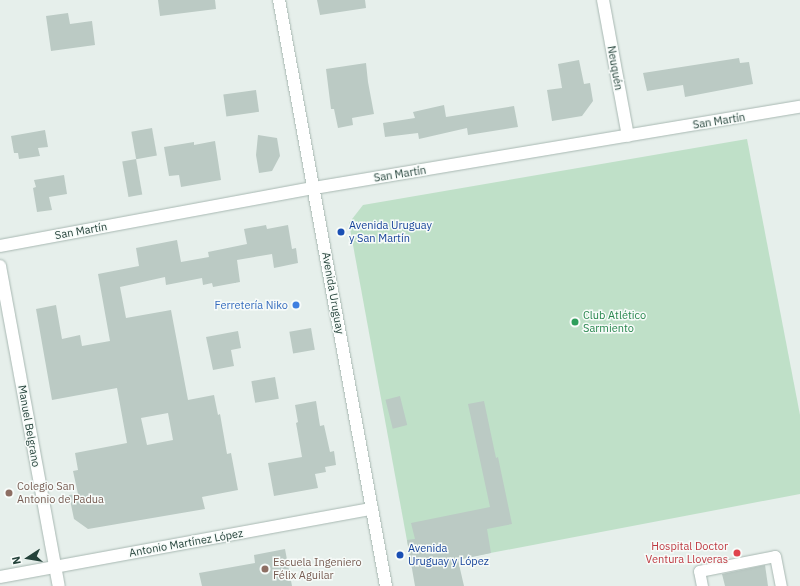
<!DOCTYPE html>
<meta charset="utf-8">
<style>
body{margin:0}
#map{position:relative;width:800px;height:586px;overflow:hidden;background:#e6efeb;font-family:"IBM Plex Sans",sans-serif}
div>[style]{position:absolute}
.green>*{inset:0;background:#bfe0c8}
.building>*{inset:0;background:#bbcac4;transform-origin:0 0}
.roads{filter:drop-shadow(0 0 1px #a8b8b2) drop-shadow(0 0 1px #a8b8b2)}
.service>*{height:11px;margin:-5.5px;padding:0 5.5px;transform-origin:5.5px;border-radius:5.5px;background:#fff}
.minor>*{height:12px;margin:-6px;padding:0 6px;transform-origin:6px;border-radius:6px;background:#fff}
.secondary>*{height:12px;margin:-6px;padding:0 6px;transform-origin:6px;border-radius:6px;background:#fff}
.dots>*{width:11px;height:11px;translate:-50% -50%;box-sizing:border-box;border:2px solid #f7fbf9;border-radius:50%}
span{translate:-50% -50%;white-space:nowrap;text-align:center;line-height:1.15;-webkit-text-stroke:3px #f7fbf9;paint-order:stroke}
.street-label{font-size:11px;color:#24423a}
.transit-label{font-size:11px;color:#164399}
.left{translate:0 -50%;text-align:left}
.shop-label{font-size:11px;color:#366cbe}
.right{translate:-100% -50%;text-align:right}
.leisure-label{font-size:11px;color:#27864d}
.education-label{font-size:11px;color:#785e54}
.health-label{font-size:11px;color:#be3a42}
.north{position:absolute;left:8px;top:538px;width:40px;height:40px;-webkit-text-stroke:3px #f7fbf9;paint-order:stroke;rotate:258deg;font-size:11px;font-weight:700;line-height:16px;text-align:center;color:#24423a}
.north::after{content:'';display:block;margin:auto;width:14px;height:18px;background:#24423a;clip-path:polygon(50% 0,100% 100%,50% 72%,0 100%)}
</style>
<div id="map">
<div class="green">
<div style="clip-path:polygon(747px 139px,800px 415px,800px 494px,412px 568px,349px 223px,363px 205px)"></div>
</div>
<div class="building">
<div style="clip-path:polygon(158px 0,215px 0,216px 9px,160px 16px)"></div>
<div style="clip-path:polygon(317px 0,365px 0,366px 8px,320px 15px)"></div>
<div style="clip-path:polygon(68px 13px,70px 24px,92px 21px,95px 45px,51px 51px,46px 16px)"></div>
<div style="clip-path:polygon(739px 58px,740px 63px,749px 62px,753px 84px,685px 97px,683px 85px,647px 91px,643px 73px)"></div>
<div style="clip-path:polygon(579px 60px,584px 84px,590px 83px,593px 101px,582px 116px,552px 121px,547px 90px,562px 88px,558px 64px)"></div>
<div style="clip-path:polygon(366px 63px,368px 82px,374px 114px,352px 118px,353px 125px,338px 128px,334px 109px,331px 109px,326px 69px)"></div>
<div style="left:256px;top:90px;width:22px;height:33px;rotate:82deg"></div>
<div style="clip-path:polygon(444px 105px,446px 117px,514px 106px,518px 127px,468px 135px,467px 128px,419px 139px,418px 133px,385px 137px,383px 123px,415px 118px,413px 112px)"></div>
<div style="left:152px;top:128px;width:28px;height:21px;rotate:80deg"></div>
<div style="clip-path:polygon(45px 130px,48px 147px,38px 148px,40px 156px,19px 159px,18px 153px,14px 153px,11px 136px)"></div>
<div style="clip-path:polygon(258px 135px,277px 138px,280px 156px,272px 171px,259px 173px,256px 155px)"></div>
<div style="clip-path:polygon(215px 141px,221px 180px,181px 187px,179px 175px,169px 176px,164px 147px,194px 142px,194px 145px)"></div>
<div style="left:136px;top:159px;width:36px;height:14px;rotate:80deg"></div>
<div style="clip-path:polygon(64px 175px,67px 194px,49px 197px,52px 210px,37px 212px,33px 188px,36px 187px,34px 180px)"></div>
<div style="clip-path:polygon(evenodd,266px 225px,267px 229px,288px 225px,292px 249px,296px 248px,298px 263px,274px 268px,272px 254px,237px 260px,240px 282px,213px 287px,212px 283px,203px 285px,202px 278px,166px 285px,165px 277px,120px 287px,126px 318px,171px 310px,188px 400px,214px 395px,218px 415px,220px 414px,227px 454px,231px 453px,238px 490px,202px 497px,205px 509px,88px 529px,74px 519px,69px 495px,78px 494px,73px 471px,78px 470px,75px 453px,127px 443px,117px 388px,52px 400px,36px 309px,56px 305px,62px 339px,80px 335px,82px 346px,110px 341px,98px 274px,139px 266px,136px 248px,177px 240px,181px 262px,209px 257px,208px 252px,247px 244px,244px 229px,266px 225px,168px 413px,173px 440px,147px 445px,141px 418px,168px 413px)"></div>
<div style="left:311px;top:328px;width:22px;height:22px;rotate:80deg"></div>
<div style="clip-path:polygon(238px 331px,241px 348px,231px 350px,234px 366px,213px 370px,206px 337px)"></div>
<div style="left:275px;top:377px;width:22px;height:24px;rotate:80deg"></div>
<div style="left:400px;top:396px;width:30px;height:15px;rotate:76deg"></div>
<div style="clip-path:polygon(316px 401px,320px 426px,324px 425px,330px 452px,334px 451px,336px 465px,325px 467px,326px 472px,315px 474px,318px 488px,274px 496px,268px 463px,302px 457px,296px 423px,298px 422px,295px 405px)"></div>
<div style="clip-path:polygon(484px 401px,496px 458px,498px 457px,512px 524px,487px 529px,491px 553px,458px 560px,464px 586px,415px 586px,407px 540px,415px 539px,411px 523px,490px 507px,468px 404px)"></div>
<div style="clip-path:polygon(285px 549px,292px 586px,202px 586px,199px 573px,255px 563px,254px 555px)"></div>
<div style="clip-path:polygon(765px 565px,768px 586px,725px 586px,722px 574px)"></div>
</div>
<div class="roads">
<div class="service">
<div style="left:702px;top:586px;width:15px;rotate:-101deg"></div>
<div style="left:699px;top:571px;width:77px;rotate:-11.2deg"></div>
<div style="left:775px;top:556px;width:31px;rotate:79deg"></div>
</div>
<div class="minor">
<div style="left:603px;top:0;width:138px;rotate:79.6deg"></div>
<div style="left:0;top:246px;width:319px;rotate:-10.5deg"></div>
<div style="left:314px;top:188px;width:493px;rotate:-9.5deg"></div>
<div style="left:0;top:266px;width:325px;rotate:79.6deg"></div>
<div style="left:0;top:577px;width:378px;rotate:-10.4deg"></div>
</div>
<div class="secondary">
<div style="left:279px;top:0;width:596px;rotate:79.65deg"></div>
</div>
</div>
<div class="dots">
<div style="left:341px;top:232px;background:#1a4fb4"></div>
<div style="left:296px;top:305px;background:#3f7fe0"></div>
<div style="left:575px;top:322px;background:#2e9e5b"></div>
<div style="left:9px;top:493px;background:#8d6e63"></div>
<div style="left:737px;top:553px;background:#e0444e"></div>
<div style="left:400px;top:555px;background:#1a4fb4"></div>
<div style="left:265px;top:569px;background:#8d6e63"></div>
</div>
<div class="street-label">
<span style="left:615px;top:68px;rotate:80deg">Neuquén</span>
<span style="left:719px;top:121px;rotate:-9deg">San Martín</span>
<span style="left:400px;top:174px;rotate:-9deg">San Martín</span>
<span style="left:81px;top:231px;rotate:-10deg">San Martín</span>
<span style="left:333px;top:293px;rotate:80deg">Avenida Uruguay</span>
<span style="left:29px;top:426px;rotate:80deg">Manuel Belgrano</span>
<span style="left:186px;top:543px;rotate:-10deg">Antonio Martínez López</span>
</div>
<div class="transit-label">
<span class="left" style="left:349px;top:232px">Avenida Uruguay<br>y San Martín</span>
<span class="left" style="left:408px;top:555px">Avenida<br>Uruguay y López</span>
</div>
<div class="shop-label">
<span class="right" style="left:288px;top:305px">Ferretería Niko</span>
</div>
<div class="leisure-label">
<span class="left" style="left:583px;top:322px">Club Atlético<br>Sarmiento</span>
</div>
<div class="education-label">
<span class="left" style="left:17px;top:493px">Colegio San<br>Antonio de Padua</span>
<span class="left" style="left:273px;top:569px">Escuela Ingeniero<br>Félix Aguilar</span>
</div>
<div class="health-label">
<span class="right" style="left:728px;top:553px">Hospital Doctor<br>Ventura Lloveras</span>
</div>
<div class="north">N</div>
</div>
